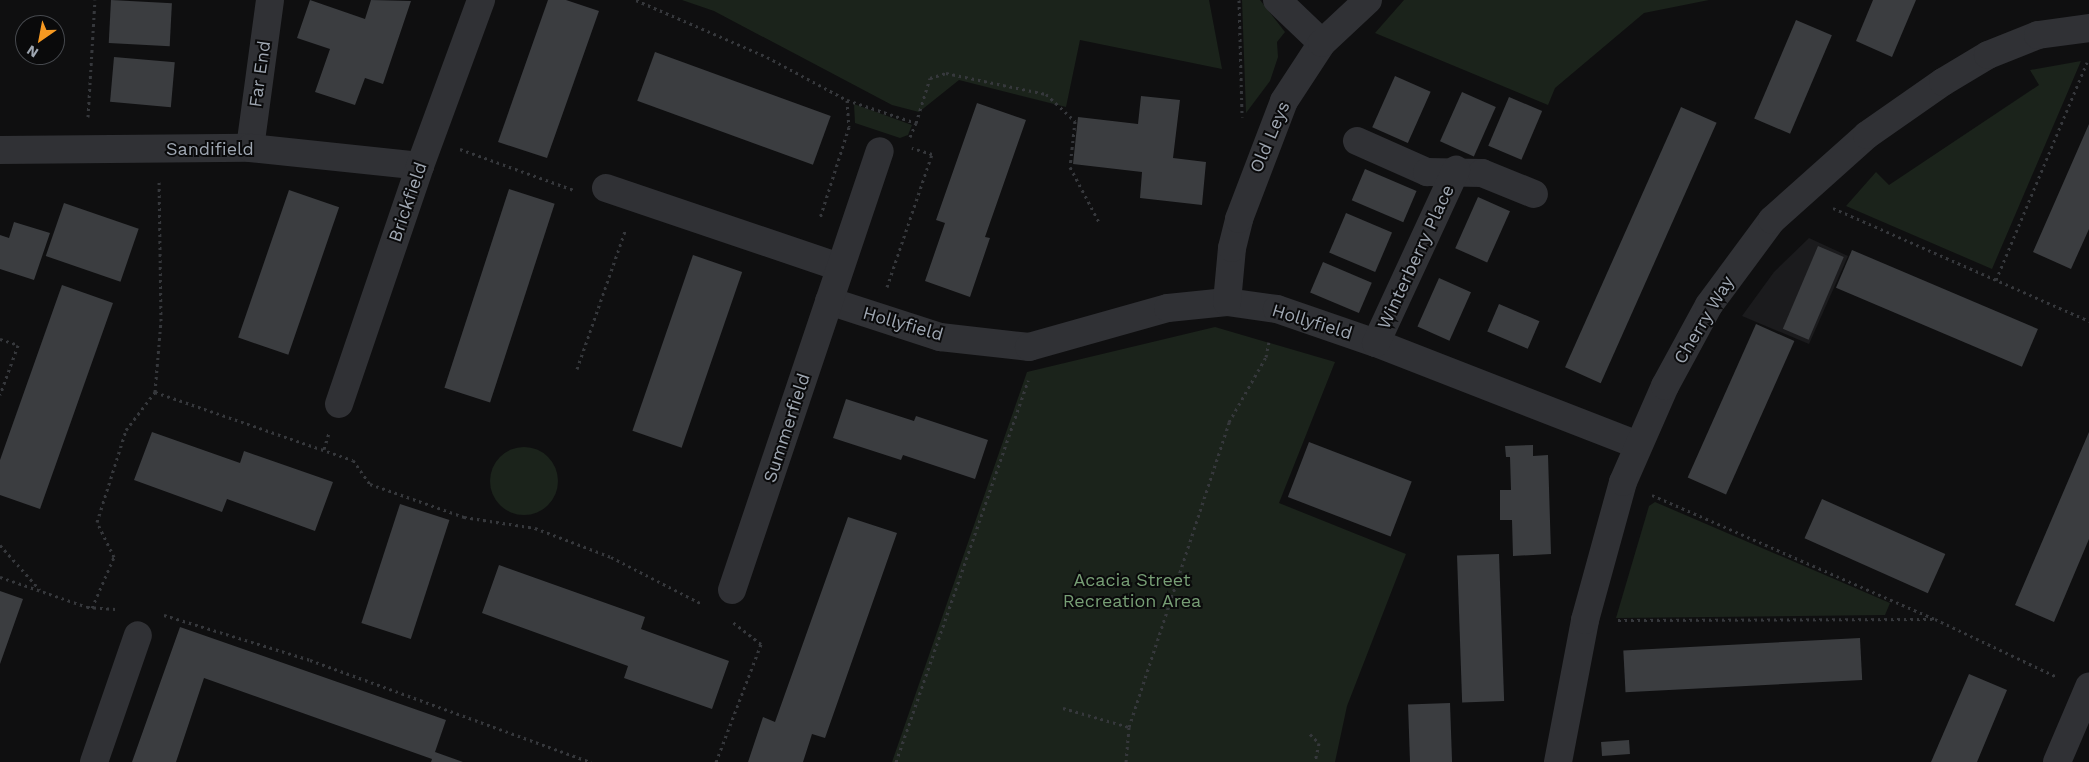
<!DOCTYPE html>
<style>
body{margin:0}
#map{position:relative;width:2089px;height:762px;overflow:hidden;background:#0f0f10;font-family:"Work Sans",sans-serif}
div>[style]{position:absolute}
.built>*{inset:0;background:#1b1b1d}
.green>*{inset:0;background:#1b231b}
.round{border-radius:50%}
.building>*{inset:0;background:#3b3d40;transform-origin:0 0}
.path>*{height:3px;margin-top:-1.5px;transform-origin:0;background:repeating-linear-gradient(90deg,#36383c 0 2.5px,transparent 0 6.5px)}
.minor>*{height:28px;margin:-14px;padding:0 14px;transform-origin:14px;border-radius:14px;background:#303135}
span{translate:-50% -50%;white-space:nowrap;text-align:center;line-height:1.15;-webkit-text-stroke:4px #0a0a0b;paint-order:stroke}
.street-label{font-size:18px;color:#9fa7b2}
.park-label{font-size:18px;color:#779e75}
.north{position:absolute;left:15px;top:15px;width:50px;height:50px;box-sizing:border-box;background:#0a0a0b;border:1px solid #46494e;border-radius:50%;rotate:213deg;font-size:14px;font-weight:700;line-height:20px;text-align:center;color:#9fa7b2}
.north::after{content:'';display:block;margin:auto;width:18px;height:22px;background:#f69921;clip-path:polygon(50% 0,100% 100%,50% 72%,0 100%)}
</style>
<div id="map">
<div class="built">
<div style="clip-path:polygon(1809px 238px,1848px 256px,1809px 344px,1742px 316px,1774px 272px)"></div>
</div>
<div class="green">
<div style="clip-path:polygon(682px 0,1209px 0,1222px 69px,1080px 40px,1066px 107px,959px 80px,919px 112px,892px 105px,714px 11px)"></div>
<div style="clip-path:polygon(1242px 0,1260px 0,1285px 32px,1277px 42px,1278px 57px,1270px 81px,1246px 113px)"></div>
<div style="clip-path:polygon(1404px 0,1709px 0,1644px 13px,1555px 88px,1548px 105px,1375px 33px)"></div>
<div style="clip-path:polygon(2081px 61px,1992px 269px,1846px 206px,1876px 172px,1889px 185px,2039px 85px,2030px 70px)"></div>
<div style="clip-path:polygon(854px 104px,912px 125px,908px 135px,900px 138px,855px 123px)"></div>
<div style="clip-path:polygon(1215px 327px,1335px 362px,1279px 503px,1406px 554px,1347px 706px,1335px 762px,892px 762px,1027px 372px)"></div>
<div class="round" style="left:490px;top:447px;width:68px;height:68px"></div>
<div style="clip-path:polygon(1655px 502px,1890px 603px,1885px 615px,1616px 618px,1649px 506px)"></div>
</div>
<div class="building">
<div style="left:111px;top:0;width:61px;height:43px;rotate:3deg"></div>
<div style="clip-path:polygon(310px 0,365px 19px,371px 0,411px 1px,383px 84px,365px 78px,355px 105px,315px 92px,330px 49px,297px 38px)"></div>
<div style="clip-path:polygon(548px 0,566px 0,599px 11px,547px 158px,498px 142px)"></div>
<div style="clip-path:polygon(1873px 0,1916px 0,1892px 57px,1856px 41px)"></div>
<div style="left:1796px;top:20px;width:39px;height:107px;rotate:23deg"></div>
<div style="left:655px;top:52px;width:187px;height:52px;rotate:20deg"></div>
<div style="left:114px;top:57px;width:61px;height:45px;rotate:5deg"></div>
<div style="left:1395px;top:76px;width:39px;height:56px;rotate:24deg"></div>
<div style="left:1462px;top:92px;width:37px;height:54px;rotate:24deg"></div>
<div style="clip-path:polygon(1141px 96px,1180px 100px,1173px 158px,1206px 162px,1202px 205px,1140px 198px,1142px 172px,1073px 164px,1078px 117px,1138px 124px)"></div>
<div style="left:1509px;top:97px;width:36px;height:53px;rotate:23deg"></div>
<div style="clip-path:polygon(977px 103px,1026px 120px,985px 237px,990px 238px,970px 297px,925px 281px,945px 223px,936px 220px)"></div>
<div style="left:1681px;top:107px;width:39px;height:285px;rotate:24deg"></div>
<div style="clip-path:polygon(2089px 124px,2089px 229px,2071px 269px,2033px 252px)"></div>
<div style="left:1365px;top:169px;width:56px;height:34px;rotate:23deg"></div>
<div style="left:509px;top:189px;width:48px;height:209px;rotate:18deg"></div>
<div style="left:289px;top:190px;width:53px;height:156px;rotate:19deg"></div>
<div style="left:1478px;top:197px;width:35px;height:56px;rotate:24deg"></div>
<div style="left:64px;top:203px;width:79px;height:56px;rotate:19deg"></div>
<div style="left:1346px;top:213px;width:50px;height:43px;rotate:23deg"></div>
<div style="clip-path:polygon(14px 222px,50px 233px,34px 280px,0 269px,0 235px,9px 238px)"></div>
<div style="left:1818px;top:246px;width:28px;height:90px;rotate:23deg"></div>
<div style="left:1852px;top:250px;width:202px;height:41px;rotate:23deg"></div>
<div style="left:693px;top:255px;width:52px;height:186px;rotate:19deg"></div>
<div style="left:1323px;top:262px;width:53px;height:33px;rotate:23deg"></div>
<div style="left:1439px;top:278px;width:35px;height:53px;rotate:24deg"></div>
<div style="clip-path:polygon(62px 285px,113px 303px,40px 509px,0 495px,0 460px)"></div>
<div style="left:1499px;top:304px;width:44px;height:30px;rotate:23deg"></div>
<div style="left:1756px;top:324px;width:42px;height:168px;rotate:24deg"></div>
<div style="clip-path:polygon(846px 399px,914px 421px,916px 416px,988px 440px,975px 479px,903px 455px,901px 460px,833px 438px)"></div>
<div style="clip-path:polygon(152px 432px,240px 463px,244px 451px,333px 482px,315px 531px,227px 499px,222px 512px,134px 480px)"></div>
<div style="clip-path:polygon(2089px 432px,2089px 539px,2054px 622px,2015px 605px)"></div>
<div style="left:1309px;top:442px;width:110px;height:59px;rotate:21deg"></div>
<div style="clip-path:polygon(1533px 445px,1533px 456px,1548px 455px,1551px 554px,1513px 556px,1512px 520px,1500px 520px,1500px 490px,1511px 490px,1510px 457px,1506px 457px,1505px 446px)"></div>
<div style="left:1822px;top:499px;width:135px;height:43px;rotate:24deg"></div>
<div style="left:400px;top:504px;width:52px;height:125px;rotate:18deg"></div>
<div style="clip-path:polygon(848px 517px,897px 533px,825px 738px,812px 734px,803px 762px,748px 762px,763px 717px,775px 722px)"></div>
<div style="left:1499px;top:554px;width:147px;height:42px;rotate:88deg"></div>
<div style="clip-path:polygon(499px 565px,645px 617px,641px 629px,729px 661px,712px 709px,624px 678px,628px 666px,482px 613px)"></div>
<div style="clip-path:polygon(0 591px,23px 599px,0 664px)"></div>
<div style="clip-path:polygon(180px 627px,446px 720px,435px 752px,463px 762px,431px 762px,432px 759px,204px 678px,176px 762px,132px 762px)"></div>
<div style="left:1860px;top:638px;width:42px;height:237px;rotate:87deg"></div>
<div style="clip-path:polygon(1969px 674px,2007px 690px,1977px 762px,1931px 762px)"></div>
<div style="left:1450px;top:703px;width:59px;height:42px;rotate:88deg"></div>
<div style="left:1629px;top:740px;width:14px;height:28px;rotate:86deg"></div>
</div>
<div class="path">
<div style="left:636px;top:0;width:143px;rotate:23.5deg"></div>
<div style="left:767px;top:57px;width:91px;rotate:28.3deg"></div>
<div style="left:847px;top:100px;width:27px;rotate:86deg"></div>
<div style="left:849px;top:127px;width:96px;rotate:107.7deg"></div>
<div style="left:1239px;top:0;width:117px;rotate:88.5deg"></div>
<div style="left:847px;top:100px;width:73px;rotate:18.4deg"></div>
<div style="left:916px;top:123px;width:47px;rotate:-72.7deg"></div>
<div style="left:930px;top:78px;width:17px;rotate:-17deg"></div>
<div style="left:946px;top:73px;width:102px;rotate:11.9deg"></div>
<div style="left:1046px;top:94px;width:40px;rotate:43deg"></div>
<div style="left:1075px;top:121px;width:46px;rotate:96.2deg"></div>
<div style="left:1070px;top:167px;width:62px;rotate:62.2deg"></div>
<div style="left:88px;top:117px;width:117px;rotate:-86.6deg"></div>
<div style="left:910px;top:137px;width:15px;rotate:-67deg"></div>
<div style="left:460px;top:149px;width:121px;rotate:19.8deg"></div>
<div style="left:1833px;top:208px;width:280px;rotate:23.8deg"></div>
<div style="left:1996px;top:280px;width:236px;rotate:-67.3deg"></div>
<div style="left:887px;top:287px;width:140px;rotate:-71.3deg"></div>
<div style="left:932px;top:154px;width:21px;rotate:-163deg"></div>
<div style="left:0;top:339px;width:19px;rotate:18deg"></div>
<div style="left:18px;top:345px;width:53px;rotate:109.8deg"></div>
<div style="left:577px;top:369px;width:149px;rotate:-70.8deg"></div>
<div style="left:155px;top:392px;width:209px;rotate:19deg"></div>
<div style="left:353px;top:460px;width:29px;rotate:55deg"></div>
<div style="left:370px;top:484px;width:100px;rotate:19.3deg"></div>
<div style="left:464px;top:517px;width:72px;rotate:8.8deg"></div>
<div style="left:535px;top:528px;width:81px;rotate:20.9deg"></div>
<div style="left:611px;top:557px;width:102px;rotate:27.3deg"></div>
<div style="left:324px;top:449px;width:17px;rotate:-73deg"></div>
<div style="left:1652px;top:495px;width:309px;rotate:23.7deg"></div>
<div style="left:1935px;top:619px;width:135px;rotate:25.4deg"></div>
<div style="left:0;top:545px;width:60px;rotate:48.4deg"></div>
<div style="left:0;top:577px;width:92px;rotate:19deg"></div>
<div style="left:87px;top:607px;width:32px;rotate:4deg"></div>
<div style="left:92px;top:608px;width:56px;rotate:-66.7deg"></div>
<div style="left:114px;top:557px;width:39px;rotate:-116deg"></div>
<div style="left:97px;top:522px;width:96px;rotate:-72.5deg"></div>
<div style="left:126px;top:430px;width:48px;rotate:-52.7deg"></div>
<div style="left:155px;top:392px;width:71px;rotate:-85.2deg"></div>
<div style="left:161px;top:321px;width:139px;rotate:-90.8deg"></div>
<div style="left:164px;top:615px;width:153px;rotate:17.1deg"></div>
<div style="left:310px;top:660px;width:299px;rotate:20deg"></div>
<div style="left:1618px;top:620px;width:314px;rotate:-0.2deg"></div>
<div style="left:1063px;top:708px;width:69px;rotate:16.1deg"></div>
<div style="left:1310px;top:734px;width:13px;rotate:45deg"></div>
<div style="left:1319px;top:743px;width:19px;rotate:102deg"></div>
<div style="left:716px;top:762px;width:126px;rotate:-69.1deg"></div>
<div style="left:761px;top:644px;width:36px;rotate:-142deg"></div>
<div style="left:896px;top:762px;width:404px;rotate:-70.9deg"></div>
<div style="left:1126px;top:762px;width:35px;rotate:-85deg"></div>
<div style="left:1129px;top:727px;width:321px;rotate:-71.8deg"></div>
<div style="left:1229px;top:422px;width:75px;rotate:-60.4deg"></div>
<div style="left:1266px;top:357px;width:15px;rotate:-79deg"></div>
</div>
<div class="minor">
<div style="left:1277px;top:0;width:62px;rotate:43.7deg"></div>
<div style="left:1357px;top:141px;width:77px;rotate:23.9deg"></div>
<div style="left:1427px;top:172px;width:55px;rotate:1deg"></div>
<div style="left:1482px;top:173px;width:56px;rotate:22deg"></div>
<div style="left:250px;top:148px;width:149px;rotate:-82.3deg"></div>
<div style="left:0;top:150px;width:250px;rotate:-0.5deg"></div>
<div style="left:250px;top:148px;width:171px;rotate:6deg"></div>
<div style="left:606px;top:188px;width:247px;rotate:18.7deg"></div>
<div style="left:829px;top:301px;width:117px;rotate:18deg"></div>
<div style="left:940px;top:337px;width:90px;rotate:6.4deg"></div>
<div style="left:1029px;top:347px;width:144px;rotate:-15.7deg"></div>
<div style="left:1168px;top:308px;width:59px;rotate:-5.8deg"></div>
<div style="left:1227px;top:302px;width:50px;rotate:8deg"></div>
<div style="left:1277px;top:309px;width:105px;rotate:19deg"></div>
<div style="left:1376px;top:343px;width:281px;rotate:21.3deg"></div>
<div style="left:1227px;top:302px;width:54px;rotate:-84.7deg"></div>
<div style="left:1232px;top:248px;width:30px;rotate:-76deg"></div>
<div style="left:1239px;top:219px;width:126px;rotate:-69.1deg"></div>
<div style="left:1284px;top:101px;width:69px;rotate:-56.8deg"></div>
<div style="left:1322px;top:43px;width:63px;rotate:-43.1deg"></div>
<div style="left:1376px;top:343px;width:191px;rotate:-65.2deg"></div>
<div style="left:339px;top:404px;width:251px;rotate:-71.2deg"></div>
<div style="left:420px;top:166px;width:177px;rotate:-69.8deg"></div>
<div style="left:732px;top:590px;width:463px;rotate:-71.4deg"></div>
<div style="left:94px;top:762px;width:134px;rotate:-70.9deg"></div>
<div style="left:1558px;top:762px;width:145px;rotate:-79.2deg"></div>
<div style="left:1585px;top:620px;width:143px;rotate:-74.6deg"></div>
<div style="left:1623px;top:482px;width:105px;rotate:-66.4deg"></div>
<div style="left:1665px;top:386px;width:92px;rotate:-61.5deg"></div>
<div style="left:1709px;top:305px;width:106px;rotate:-53.5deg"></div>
<div style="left:1772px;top:220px;width:127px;rotate:-41.8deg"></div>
<div style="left:1867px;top:135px;width:93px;rotate:-34.9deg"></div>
<div style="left:1943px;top:82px;width:52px;rotate:-31deg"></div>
<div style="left:1988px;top:55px;width:54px;rotate:-21.8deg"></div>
<div style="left:2038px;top:35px;width:51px;rotate:-7.8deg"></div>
<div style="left:2057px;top:762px;width:82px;rotate:-66.9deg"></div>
</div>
<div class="street-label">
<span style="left:260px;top:74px;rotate:-82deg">Far End</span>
<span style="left:1270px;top:137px;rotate:-67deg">Old Leys</span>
<span style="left:210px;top:149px">Sandifield</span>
<span style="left:408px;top:202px;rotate:-71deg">Brickfield</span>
<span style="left:1416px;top:257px;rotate:-65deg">Winterberry Place</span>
<span style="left:1704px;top:320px;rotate:-59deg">Cherry Way</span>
<span style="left:1312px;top:322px;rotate:17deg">Hollyfield</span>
<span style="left:903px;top:324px;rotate:16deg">Hollyfield</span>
<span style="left:787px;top:428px;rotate:-72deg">Summerfield</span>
</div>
<div class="park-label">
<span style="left:1132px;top:591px">Acacia Street<br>Recreation Area</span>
</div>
<div class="north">N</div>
</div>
